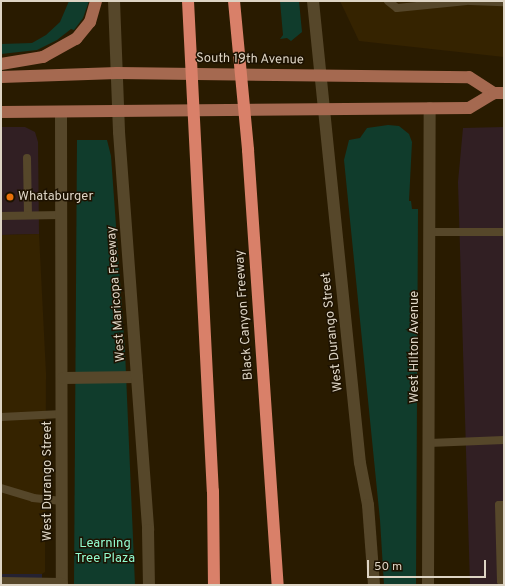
<!DOCTYPE html>
<style>
body{margin:0}
#map{position:relative;width:505px;height:586px;overflow:hidden;background:#291b00;font-family:Overpass,sans-serif}
div>[style]{position:absolute}
.commercial>*{inset:0;background:#311f23}
.built>*{inset:0;background:#352300}
.education>*{inset:0;background:#252232;transform-origin:0 0}
.green>*{inset:0;background:#103c2c}
.lane>*{height:8px;margin:-4px;padding:0 4px;transform-origin:4px;border-radius:4px;background:#56472a}
.street>*{height:12px;margin:-6px;padding:0 6px;transform-origin:6px;border-radius:6px;background:#56472a}
.secondary>*{height:12px;margin:-6px;padding:0 6px;transform-origin:6px;border-radius:6px;background:#56472a}
.primary>*{height:12px;margin:-6px;padding:0 6px;transform-origin:6px;border-radius:6px;background:#a56950}
.highway>*{height:12px;margin:-6px;padding:0 6px;transform-origin:6px;border-radius:6px;background:#d98069}
.dots>*{width:11px;height:11px;translate:-50% -50%;box-sizing:border-box;border:2px solid #1d1200;border-radius:50%}
span{translate:-50% -50%;white-space:nowrap;text-align:center;line-height:1.15;-webkit-text-stroke:3px #1d1200;paint-order:stroke}
.street-label{font-size:13px;color:#ddd4c4}
.poi-label{font-size:13px;color:#ddd4c4}
.left{translate:0 -50%;text-align:left}
.park-label{font-size:13px;color:#93fcd0}
.frame{position:absolute;inset:0;border:2px solid #ddd4c4;pointer-events:none}
.scale{position:absolute;left:367px;top:560px;width:119px;height:18px;box-sizing:border-box;border:2px solid #ddd4c4;border-top:0;padding-left:5px;font-size:12px;line-height:14px;white-space:nowrap;color:#ddd4c4;-webkit-text-stroke:3px #1d1200;paint-order:stroke}
</style>
<div id="map">
<div class="commercial">
<div style="clip-path:polygon(1px 127px,25px 127px,35px 132px,38px 142px,39px 234px,1px 235px)"></div>
<div style="clip-path:polygon(504px 127px,504px 585px,470px 585px,458px 182px,463px 128px)"></div>
</div>
<div class="built">
<div style="clip-path:polygon(340px 1px,504px 1px,504px 57px,359px 41px)"></div>
<div style="clip-path:polygon(39px 234px,46px 373px,45px 572px,42px 574px,1px 574px,1px 235px)"></div>
</div>
<div class="education">
<div style="left:1px;top:574px;width:41px;height:11px"></div>
</div>
<div class="green">
<div style="clip-path:polygon(69px 1px,89px 1px,83px 18px,74px 30px,71px 29px,57px 40px,37px 50px,1px 54px,1px 44px,32px 43px,46px 35px,60px 22px)"></div>
<div style="clip-path:polygon(280px 1px,299px 1px,302px 32px,291px 41px,287px 38px,280px 39px,283px 35px)"></div>
<div style="clip-path:polygon(388px 125px,399px 126px,409px 134px,412px 142px,409px 201px,411px 201px,412px 209px,418px 209px,416px 585px,384px 585px,380px 520px,344px 160px,349px 140px,360px 138px,367px 128px)"></div>
<div style="clip-path:polygon(77px 140px,107px 140px,111px 156px,125px 351px,135px 585px,74px 585px)"></div>
</div>
<div class="lane">
<div style="left:388px;top:1px;width:11px;rotate:38deg"></div>
<div style="left:397px;top:8px;width:70px;rotate:-5.7deg"></div>
<div style="left:470px;top:1px;width:34px;rotate:2deg"></div>
<div style="left:27px;top:158px;width:57px;rotate:89deg"></div>
<div style="left:1px;top:216px;width:60px;rotate:-1deg"></div>
<div style="left:429px;top:232px;width:75px"></div>
<div style="left:1px;top:417px;width:61px;rotate:-2.8deg"></div>
<div style="left:429px;top:443px;width:75px;rotate:-2.3deg"></div>
<div style="left:1px;top:488px;width:34px;rotate:17deg"></div>
<div style="left:33px;top:498px;width:29px;rotate:6deg"></div>
<div style="left:504px;top:505px;width:5px;rotate:180deg"></div>
<div style="left:499px;top:505px;width:76px;rotate:88.5deg"></div>
<div style="left:501px;top:581px;width:3px"></div>
</div>
<div class="street">
<div style="left:61px;top:113px;width:472px;rotate:89.9deg"></div>
<div style="left:63px;top:378px;width:74px;rotate:-0.8deg"></div>
<div style="left:1px;top:583px;width:61px;rotate:0.9deg"></div>
<div style="left:428px;top:585px;width:477px;rotate:-89.8deg"></div>
</div>
<div class="secondary">
<div style="left:114px;top:1px;width:131px;rotate:87.8deg"></div>
<div style="left:119px;top:132px;width:399px;rotate:85.8deg"></div>
<div style="left:148px;top:530px;width:55px;rotate:89deg"></div>
<div style="left:313px;top:1px;width:464px;rotate:84.2deg"></div>
<div style="left:360px;top:463px;width:43px;rotate:79.2deg"></div>
<div style="left:368px;top:505px;width:80px;rotate:85.7deg"></div>
</div>
<div class="primary">
<div style="left:1px;top:64px;width:43px;rotate:-9.5deg"></div>
<div style="left:43px;top:57px;width:38px;rotate:-29deg"></div>
<div style="left:76px;top:39px;width:22px;rotate:-51deg"></div>
<div style="left:90px;top:22px;width:22px;rotate:-74deg"></div>
<div style="left:1px;top:77px;width:116px;rotate:-2deg"></div>
<div style="left:117px;top:73px;width:352px;rotate:0.7deg"></div>
<div style="left:469px;top:77px;width:30px;rotate:33deg"></div>
<div style="left:1px;top:112px;width:468px;rotate:-0.5deg"></div>
<div style="left:469px;top:108px;width:29px;rotate:-31deg"></div>
<div style="left:494px;top:93px;width:10px"></div>
</div>
<div class="highway">
<div style="left:188px;top:1px;width:491px;rotate:87.1deg"></div>
<div style="left:213px;top:491px;width:94px;rotate:89.4deg"></div>
<div style="left:234px;top:1px;width:150px;rotate:84.6deg"></div>
<div style="left:248px;top:150px;width:436px;rotate:86.1deg"></div>
</div>
<div class="dots">
<div style="left:10px;top:197px;background:#e8710a"></div>
</div>
<div class="street-label">
<span style="left:250px;top:60px;rotate:1deg">South 19th Avenue</span>
<span style="left:117px;top:294px;rotate:-94deg">West Maricopa Freeway</span>
<span style="left:245px;top:315px;rotate:-94deg">Black Canyon Freeway</span>
<span style="left:333px;top:332px;rotate:-96deg">West Durango Street</span>
<span style="left:415px;top:347px;rotate:-90deg">West Hilton Avenue</span>
<span style="left:48px;top:481px;rotate:-90deg">West Durango Street</span>
</div>
<div class="poi-label">
<span class="left" style="left:18px;top:197px">Whataburger</span>
</div>
<div class="park-label">
<span style="left:105px;top:552px">Learning<br>Tree Plaza</span>
</div>
<div class="frame"></div>
<div class="scale">50 m</div>
</div>
